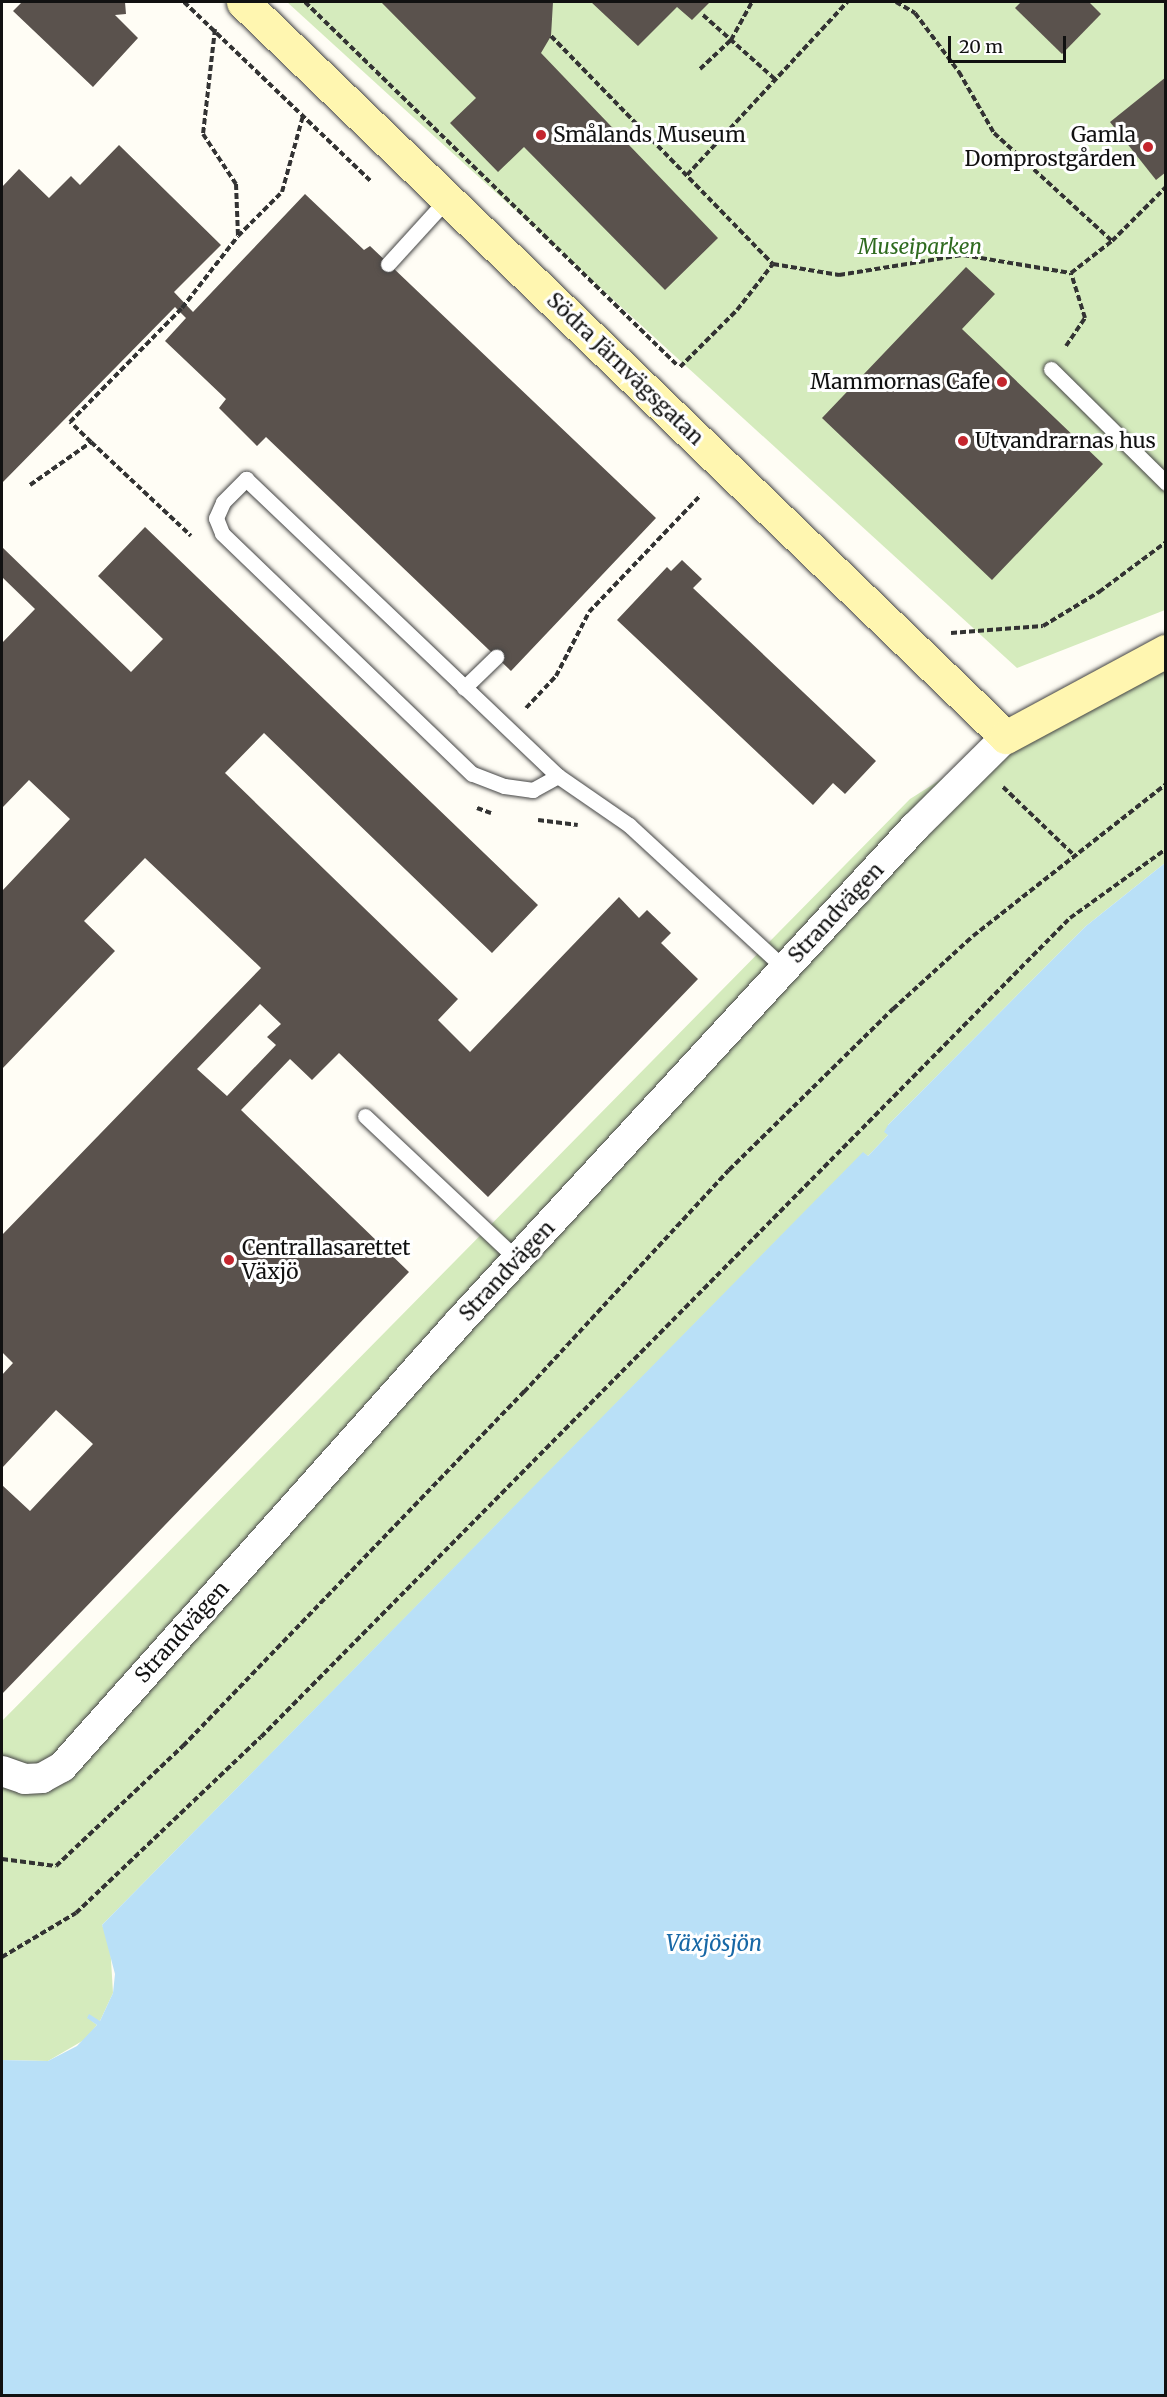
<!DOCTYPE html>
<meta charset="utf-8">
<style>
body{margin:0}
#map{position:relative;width:1167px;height:2397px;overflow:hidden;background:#fffdf5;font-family:Merriweather,serif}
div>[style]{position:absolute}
.green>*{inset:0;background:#d5ebbd}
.water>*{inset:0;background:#b9e0f7}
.building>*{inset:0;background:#5a524d}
.path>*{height:4px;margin-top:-2px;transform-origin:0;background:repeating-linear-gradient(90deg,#333 0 6px,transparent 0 9px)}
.roads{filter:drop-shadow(0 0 2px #444) drop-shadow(0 0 2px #444)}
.lane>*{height:15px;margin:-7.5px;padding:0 7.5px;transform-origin:7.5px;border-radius:7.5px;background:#fff}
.street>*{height:30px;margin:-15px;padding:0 15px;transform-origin:15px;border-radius:15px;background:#fff}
.secondary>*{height:33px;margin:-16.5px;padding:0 16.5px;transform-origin:16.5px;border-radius:16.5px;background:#fff6b0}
.dots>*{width:16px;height:16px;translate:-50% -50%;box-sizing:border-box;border:3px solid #fff;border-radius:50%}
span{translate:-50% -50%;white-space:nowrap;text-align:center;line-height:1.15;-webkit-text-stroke:6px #fff;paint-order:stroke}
.poi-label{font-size:21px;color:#111}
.left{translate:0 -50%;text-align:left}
.right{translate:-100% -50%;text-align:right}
.park-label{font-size:21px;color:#2f6b1f;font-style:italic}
.street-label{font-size:21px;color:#111}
.water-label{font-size:22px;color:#1768a6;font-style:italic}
.frame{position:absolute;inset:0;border:3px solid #111;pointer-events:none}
.scale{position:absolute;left:948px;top:36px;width:118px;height:27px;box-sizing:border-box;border:3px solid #111;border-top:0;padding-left:8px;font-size:18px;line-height:21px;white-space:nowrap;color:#111;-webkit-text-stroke:4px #fff;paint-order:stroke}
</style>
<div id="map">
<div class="green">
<div style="clip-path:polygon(287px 2px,1165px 2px,1165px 610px,1017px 668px)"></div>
<div style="clip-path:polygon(1165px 657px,1165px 863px,1086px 926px,888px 1125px,888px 1135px,868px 1156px,863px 1153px,102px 1925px,110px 1943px,113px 1993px,100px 2021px,87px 2017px,97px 2025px,84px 2040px,48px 2061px,2px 2060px,2px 1721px,910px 799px,1006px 738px)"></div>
</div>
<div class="water">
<div style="clip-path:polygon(1165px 863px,1165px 2395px,2px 2395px,2px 2060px,48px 2061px,77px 2046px,97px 2025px,87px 2018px,89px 2014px,100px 2021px,113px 1993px,115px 1974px,102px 1925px,863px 1152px,868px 1156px,888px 1135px,884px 1132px,888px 1125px,1086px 926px)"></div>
</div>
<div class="building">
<div style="clip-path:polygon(22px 2px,125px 2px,126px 14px,115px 15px,138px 38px,93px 87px,13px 11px)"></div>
<div style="clip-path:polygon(381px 2px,553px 2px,551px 36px,541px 53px,718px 238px,665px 290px,524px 147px,498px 172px,450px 123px,476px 98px)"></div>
<div style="clip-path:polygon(591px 2px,710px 2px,692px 20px,677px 7px,638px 46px)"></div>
<div style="clip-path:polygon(1021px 2px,1089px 2px,1101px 14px,1062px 54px,1015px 8px)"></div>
<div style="clip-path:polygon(1166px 77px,1166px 172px,1156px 180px,1110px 122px)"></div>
<div style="clip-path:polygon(119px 145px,221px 245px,174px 292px,193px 312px,305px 194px,364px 250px,370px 246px,656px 518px,511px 671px,266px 437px,257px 446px,219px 408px,226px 399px,165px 341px,186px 318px,175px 307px,2px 483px,2px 187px,19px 169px,49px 198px,71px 176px,80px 185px)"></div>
<div style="clip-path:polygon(966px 267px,995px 294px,962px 329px,1103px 464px,992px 580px,822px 418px)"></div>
<div style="clip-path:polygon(evenodd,145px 527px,538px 905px,492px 953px,264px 733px,225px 773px,458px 999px,438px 1020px,470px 1052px,619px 897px,639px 918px,647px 910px,671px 933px,661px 943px,698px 979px,488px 1197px,339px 1053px,312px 1080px,290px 1059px,241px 1110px,409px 1272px,2px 1694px,2px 1485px,30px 1511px,93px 1444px,56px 1410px,2px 1468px,2px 1375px,13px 1363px,2px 1352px,2px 1235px,261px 968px,145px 858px,84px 921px,115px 951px,2px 1069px,2px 891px,70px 819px,29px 780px,2px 808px,2px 643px,35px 609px,2px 577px,2px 547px,131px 672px,163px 639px,98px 576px,145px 527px,260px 1004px,281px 1024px,267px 1037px,276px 1045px,227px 1096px,197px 1069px,260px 1004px)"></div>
<div style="clip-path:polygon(682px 560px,702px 579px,693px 588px,876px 761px,845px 794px,833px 783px,813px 805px,617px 620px,667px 567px,671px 571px)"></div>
</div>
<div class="path">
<div style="left:184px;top:2px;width:260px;rotate:43.8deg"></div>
<div style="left:305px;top:2px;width:520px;rotate:44.3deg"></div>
<div style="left:896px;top:2px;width:22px;rotate:30deg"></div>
<div style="left:915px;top:13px;width:74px;rotate:53.3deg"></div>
<div style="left:959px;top:72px;width:70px;rotate:60.2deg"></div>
<div style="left:994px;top:133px;width:160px;rotate:42.5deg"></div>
<div style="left:1112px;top:241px;width:76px;rotate:-45deg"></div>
<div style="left:703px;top:15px;width:98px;rotate:41.7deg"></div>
<div style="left:215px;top:29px;width:106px;rotate:96.5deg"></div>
<div style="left:203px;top:134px;width:60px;rotate:56.6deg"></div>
<div style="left:236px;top:184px;width:51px;rotate:87.8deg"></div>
<div style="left:551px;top:36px;width:318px;rotate:45.8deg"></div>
<div style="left:773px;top:264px;width:67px;rotate:9.5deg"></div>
<div style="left:839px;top:275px;width:126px;rotate:-9.2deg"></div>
<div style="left:963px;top:255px;width:109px;rotate:9.5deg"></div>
<div style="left:1071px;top:273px;width:52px;rotate:-38deg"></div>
<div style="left:700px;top:69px;width:42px;rotate:-43.1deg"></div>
<div style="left:731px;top:40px;width:43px;rotate:-61.1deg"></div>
<div style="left:687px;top:175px;width:236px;rotate:-47.2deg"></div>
<div style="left:1066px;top:346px;width:34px;rotate:-56deg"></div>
<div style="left:1085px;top:318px;width:47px;rotate:-107.3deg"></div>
<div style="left:680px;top:367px;width:81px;rotate:-45deg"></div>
<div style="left:737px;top:310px;width:58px;rotate:-52deg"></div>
<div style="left:91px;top:442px;width:137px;rotate:43.2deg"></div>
<div style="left:30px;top:485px;width:75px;rotate:-35.2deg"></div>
<div style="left:91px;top:442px;width:29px;rotate:-136deg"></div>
<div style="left:70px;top:422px;width:160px;rotate:-45.5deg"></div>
<div style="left:182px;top:308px;width:91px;rotate:-52.1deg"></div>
<div style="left:238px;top:236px;width:62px;rotate:-45deg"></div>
<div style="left:282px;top:192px;width:79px;rotate:-74.6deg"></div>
<div style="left:951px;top:633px;width:92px;rotate:-4.4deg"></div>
<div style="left:1043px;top:626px;width:66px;rotate:-31.3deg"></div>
<div style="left:1099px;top:592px;width:84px;rotate:-36.7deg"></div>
<div style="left:526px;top:708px;width:44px;rotate:-46.8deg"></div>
<div style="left:556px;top:676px;width:72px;rotate:-62.7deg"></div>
<div style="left:589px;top:612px;width:162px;rotate:-46.3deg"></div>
<div style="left:1003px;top:787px;width:98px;rotate:43.8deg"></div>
<div style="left:477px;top:808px;width:15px;rotate:20deg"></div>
<div style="left:538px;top:820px;width:40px;rotate:7.1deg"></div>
<div style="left:2px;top:1859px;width:54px;rotate:7.4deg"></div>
<div style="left:56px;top:1866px;width:175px;rotate:-43.4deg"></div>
<div style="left:183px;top:1746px;width:492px;rotate:-46.1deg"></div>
<div style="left:524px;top:1392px;width:302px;rotate:-47.3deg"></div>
<div style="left:729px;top:1170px;width:230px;rotate:-44.5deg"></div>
<div style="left:893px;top:1009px;width:108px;rotate:-42.4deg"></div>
<div style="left:973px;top:936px;width:246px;rotate:-38.2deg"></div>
<div style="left:2px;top:1957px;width:86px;rotate:-30.7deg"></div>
<div style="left:76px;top:1913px;width:255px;rotate:-43.6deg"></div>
<div style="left:261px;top:1737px;width:1151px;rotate:-45.35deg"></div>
<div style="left:1070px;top:918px;width:118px;rotate:-35.7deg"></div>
</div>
<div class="roads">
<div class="lane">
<div style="left:388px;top:264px;width:91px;rotate:-47.7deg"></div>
<div style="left:1051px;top:369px;width:162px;rotate:44.7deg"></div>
<div style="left:464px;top:688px;width:45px;rotate:-44.1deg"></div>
<div style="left:558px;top:776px;width:29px;rotate:151deg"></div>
<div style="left:533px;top:790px;width:29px;rotate:-172deg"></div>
<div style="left:504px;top:786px;width:34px;rotate:-159deg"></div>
<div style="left:472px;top:774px;width:347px;rotate:-136.1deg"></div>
<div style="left:222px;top:533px;width:16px;rotate:-112deg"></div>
<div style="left:216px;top:518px;width:17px;rotate:-66deg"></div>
<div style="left:223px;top:502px;width:33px;rotate:-45deg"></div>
<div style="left:246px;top:479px;width:431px;rotate:43.6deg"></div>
<div style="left:558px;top:776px;width:86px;rotate:34.6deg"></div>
<div style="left:629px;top:825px;width:212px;rotate:42.7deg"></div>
<div style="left:365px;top:1116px;width:209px;rotate:43.3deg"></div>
</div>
<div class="street">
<div style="left:2px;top:1771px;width:24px;rotate:19deg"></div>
<div style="left:25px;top:1779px;width:17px;rotate:-3deg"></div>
<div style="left:42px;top:1778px;width:23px;rotate:-29deg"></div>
<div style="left:62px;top:1767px;width:596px;rotate:-48.26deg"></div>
<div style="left:459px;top:1322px;width:673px;rotate:-47.35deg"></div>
<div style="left:915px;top:827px;width:128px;rotate:-44.7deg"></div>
</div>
<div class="secondary">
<div style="left:243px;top:2px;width:1059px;rotate:43.93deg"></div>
<div style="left:1006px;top:737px;width:182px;rotate:-28.3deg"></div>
</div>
</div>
<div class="dots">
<div style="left:541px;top:135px;background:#c4262e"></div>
<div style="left:1148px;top:147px;background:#c4262e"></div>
<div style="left:1002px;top:382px;background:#c4262e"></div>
<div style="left:963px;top:441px;background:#c4262e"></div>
<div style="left:229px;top:1260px;background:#c4262e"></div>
</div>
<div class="poi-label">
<span class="left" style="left:553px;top:135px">Smålands Museum</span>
<span class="right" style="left:1136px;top:147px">Gamla<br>Domprostgården</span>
<span class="right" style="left:990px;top:382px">Mammornas Cafe</span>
<span class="left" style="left:975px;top:441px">Utvandrarnas hus</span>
<span class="left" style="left:242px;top:1260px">Centrallasarettet<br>Växjö</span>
</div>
<div class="park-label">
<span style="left:920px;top:247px">Museiparken</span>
</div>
<div class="street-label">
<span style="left:625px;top:369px;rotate:44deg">Södra Järnvägsgatan</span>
<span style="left:836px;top:913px;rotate:-47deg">Strandvägen</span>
<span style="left:507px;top:1271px;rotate:-47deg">Strandvägen</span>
<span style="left:182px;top:1632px;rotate:-48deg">Strandvägen</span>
</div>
<div class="water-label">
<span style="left:714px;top:1944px">Växjösjön</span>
</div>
<div class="frame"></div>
<div class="scale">20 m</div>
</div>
